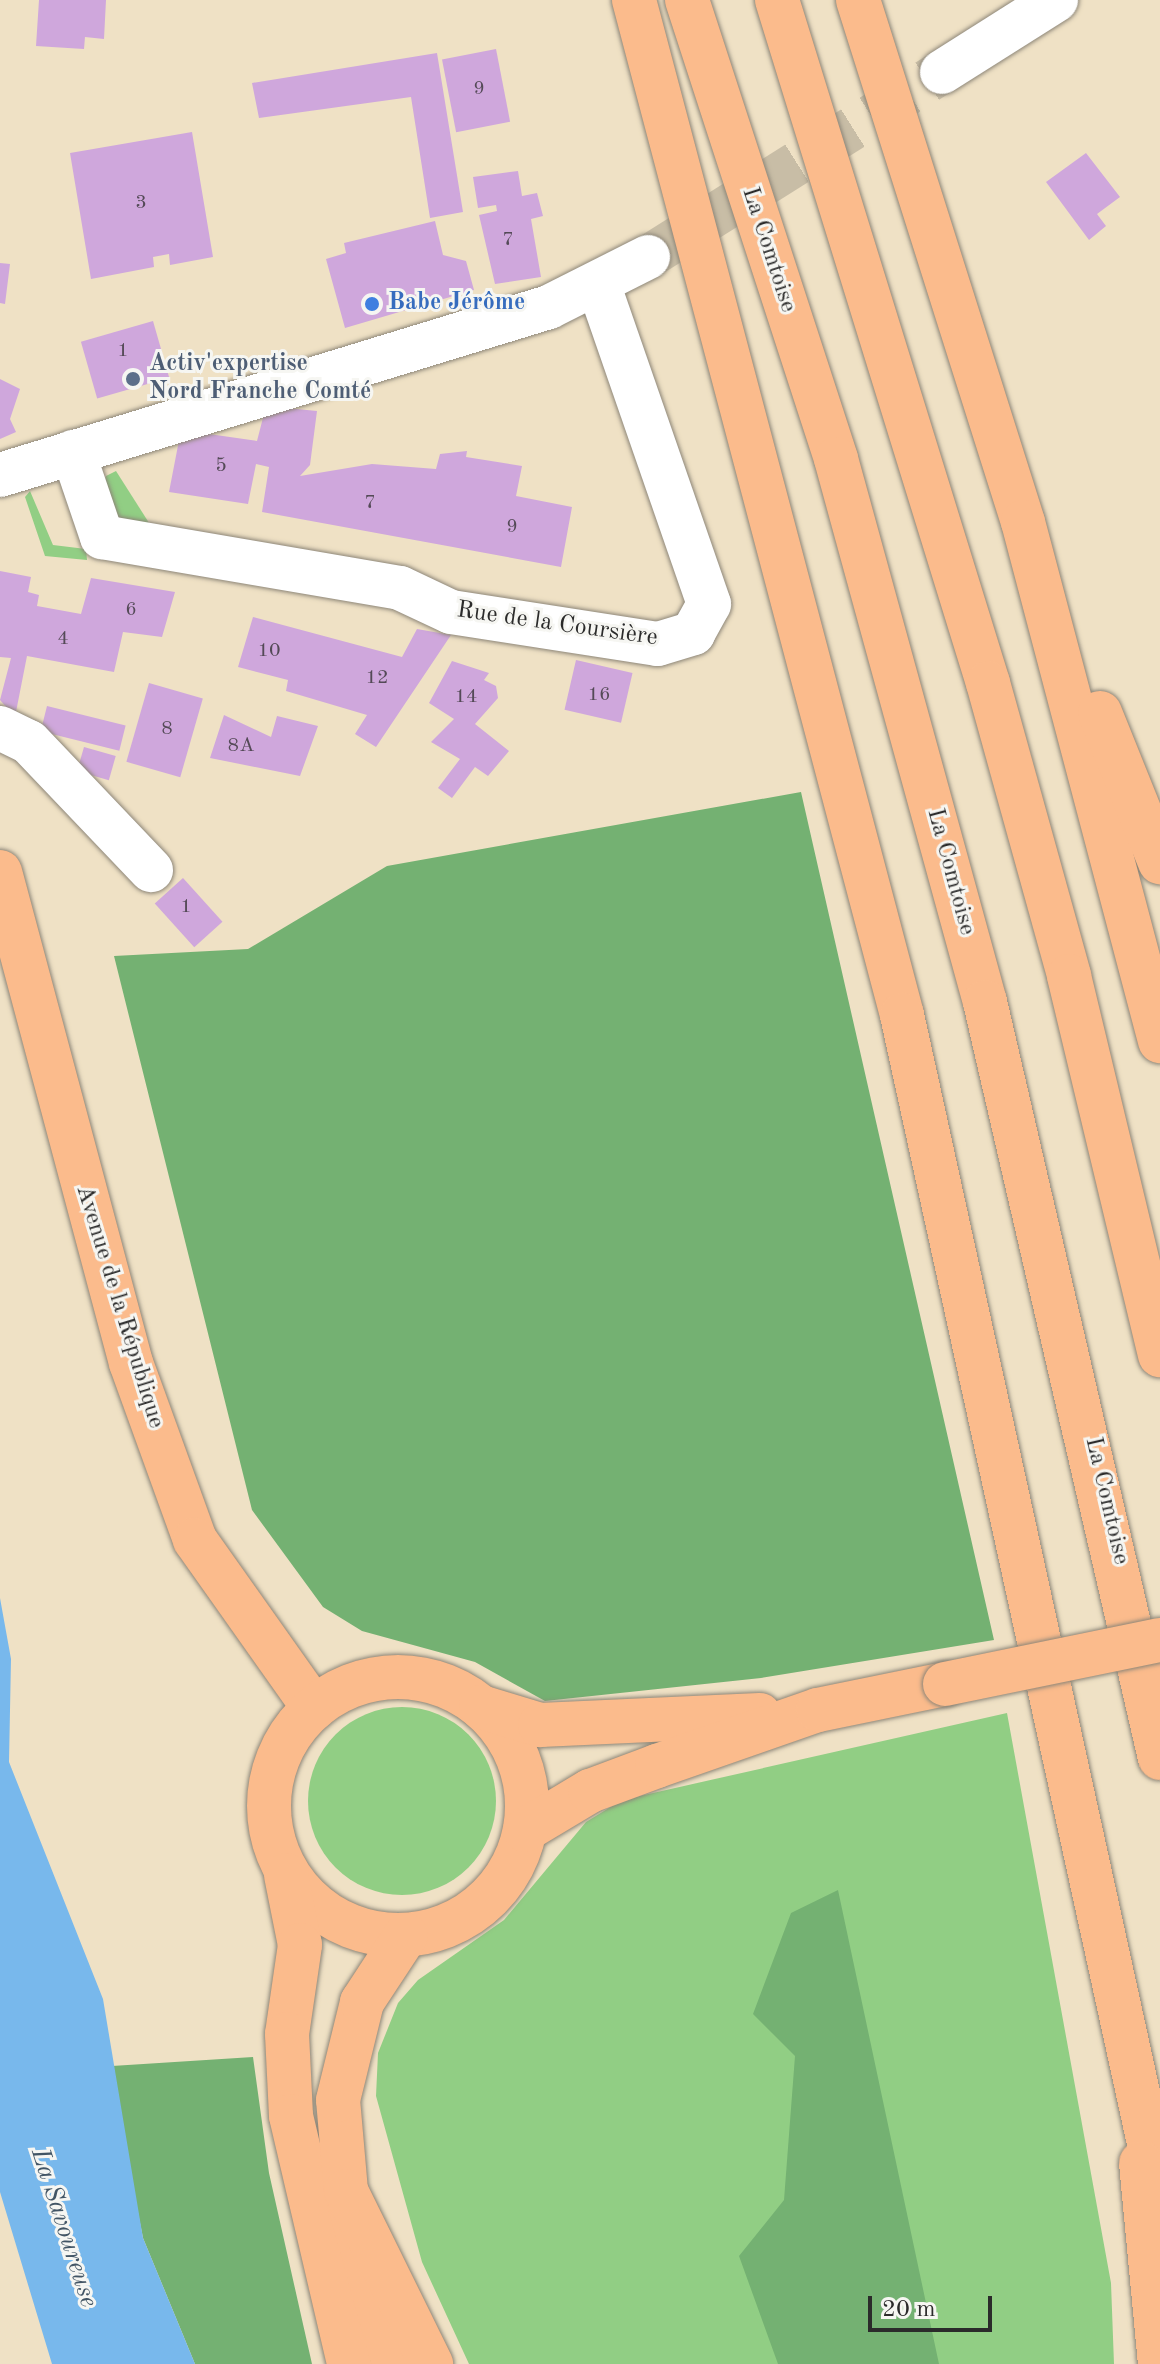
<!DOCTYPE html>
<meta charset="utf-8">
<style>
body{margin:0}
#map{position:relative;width:1160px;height:2364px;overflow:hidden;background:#efe1c5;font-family:"Old Standard TT",serif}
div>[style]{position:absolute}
.green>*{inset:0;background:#91ce84}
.round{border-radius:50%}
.forest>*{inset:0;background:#74b172}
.water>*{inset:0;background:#78b8ec}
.building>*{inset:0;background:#cfa7dc;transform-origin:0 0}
.minor-tunnel>*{height:44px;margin-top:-22px;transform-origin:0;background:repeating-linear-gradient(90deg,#c8bda6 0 44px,transparent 0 66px)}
.roads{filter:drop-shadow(0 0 2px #8d8678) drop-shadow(0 0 2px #8d8678)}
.minor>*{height:44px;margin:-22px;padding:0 22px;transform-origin:22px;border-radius:22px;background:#fff}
.major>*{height:44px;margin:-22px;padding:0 22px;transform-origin:22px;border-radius:22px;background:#fbbb8c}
.major>.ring{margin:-22px;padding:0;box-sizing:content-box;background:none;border:44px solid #fbbb8c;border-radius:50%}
.highway>*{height:44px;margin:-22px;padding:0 22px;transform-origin:22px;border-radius:22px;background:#fbbb8c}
.bridges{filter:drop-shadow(0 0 2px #8d8678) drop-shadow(0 0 2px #8d8678)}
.major-bridge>*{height:44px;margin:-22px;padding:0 22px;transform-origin:22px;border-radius:22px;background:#fbbb8c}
.dots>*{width:22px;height:22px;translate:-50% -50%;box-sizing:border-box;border:4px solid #f6f6f2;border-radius:50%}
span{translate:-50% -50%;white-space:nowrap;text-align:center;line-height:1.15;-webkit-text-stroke:6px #f6f6f2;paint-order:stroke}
.number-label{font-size:20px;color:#544a57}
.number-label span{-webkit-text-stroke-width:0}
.street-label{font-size:24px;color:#2b2b2b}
.shop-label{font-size:24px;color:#366cbe;font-weight:700}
.left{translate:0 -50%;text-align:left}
.service-label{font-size:24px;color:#4e5e75;font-weight:700}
.water-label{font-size:26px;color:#425565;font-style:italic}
.scale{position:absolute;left:868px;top:2296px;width:124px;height:36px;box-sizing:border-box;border:4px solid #2b2b2b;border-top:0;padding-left:10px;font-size:24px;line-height:28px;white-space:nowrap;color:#2b2b2b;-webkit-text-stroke:6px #f6f6f2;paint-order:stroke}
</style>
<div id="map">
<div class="green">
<div style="clip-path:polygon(116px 471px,158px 537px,127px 530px,112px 514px,103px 492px,106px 476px)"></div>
<div style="clip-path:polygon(30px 491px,53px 545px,86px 549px,87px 560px,45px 556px,25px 497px)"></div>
<div class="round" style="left:308px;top:1707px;width:188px;height:188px"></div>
<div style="clip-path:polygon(1007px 1713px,1111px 2283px,1114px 2364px,469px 2364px,422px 2262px,376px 2096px,378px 2053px,398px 2003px,418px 1980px,504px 1920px,586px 1822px,622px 1800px)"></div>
</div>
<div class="forest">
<div style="clip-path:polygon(801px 792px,994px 1640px,761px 1678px,545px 1701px,475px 1662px,362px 1631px,323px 1607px,252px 1510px,114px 956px,248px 949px,387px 866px)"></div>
<div style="clip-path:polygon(838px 1890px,939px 2364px,778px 2364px,739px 2256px,784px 2200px,795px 2056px,753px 2014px,791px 1913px)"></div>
<div style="clip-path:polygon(253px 2057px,269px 2173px,312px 2364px,195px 2364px,143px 2238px,119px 2117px,112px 2066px)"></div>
</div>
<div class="water">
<div style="clip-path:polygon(0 1598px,11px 1659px,9px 1762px,103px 1999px,143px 2238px,195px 2364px,52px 2364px,0 2192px)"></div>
</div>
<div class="building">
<div style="clip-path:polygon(39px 0,106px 0,104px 39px,85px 37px,84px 49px,36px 46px)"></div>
<div style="left:496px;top:49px;width:74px;height:55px;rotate:79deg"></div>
<div style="clip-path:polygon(437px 53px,463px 212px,430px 218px,411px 97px,259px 118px,252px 83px)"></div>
<div style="clip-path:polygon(192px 132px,213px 257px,170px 265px,169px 254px,153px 257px,154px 267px,91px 279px,70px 153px)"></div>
<div style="clip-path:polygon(1086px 153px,1120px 197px,1097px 214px,1106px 226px,1089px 240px,1046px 182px)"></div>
<div style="clip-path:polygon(518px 171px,522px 196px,537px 193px,543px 216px,531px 219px,541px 277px,495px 284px,479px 215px,497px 211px,496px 205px,478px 208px,473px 177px)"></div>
<div style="clip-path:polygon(435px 221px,443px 255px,466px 261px,474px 290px,345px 328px,326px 259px,346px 253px,344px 243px)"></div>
<div style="clip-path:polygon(0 263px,10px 264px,5px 304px,0 303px)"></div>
<div style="left:153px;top:321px;width:59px;height:75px;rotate:74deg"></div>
<div style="clip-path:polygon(0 379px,20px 389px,10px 419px,16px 432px,0 439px)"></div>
<div style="clip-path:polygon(266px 406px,317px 411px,310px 465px,300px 476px,372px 464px,436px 469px,440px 454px,467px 451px,466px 457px,522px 466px,516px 496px,572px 507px,561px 567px,262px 512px,269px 467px,256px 464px,248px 504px,169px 492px,181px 430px,257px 441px)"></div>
<div style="clip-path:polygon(0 571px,31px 577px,28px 592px,39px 595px,37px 606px,81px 614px,91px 578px,175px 592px,162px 637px,123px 632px,114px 672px,27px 656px,15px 717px,0 700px,11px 658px,0 657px)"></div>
<div style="clip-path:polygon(253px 617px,402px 657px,417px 629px,451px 635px,376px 747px,355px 734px,367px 715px,286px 691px,288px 680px,238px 667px)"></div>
<div style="left:576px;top:660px;width:58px;height:51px;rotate:13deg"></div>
<div style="clip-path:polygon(452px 661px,489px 673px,484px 680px,496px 686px,498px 698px,475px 724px,509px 751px,488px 776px,475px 767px,452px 798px,438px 788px,460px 759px,431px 742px,454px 719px,429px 703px)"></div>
<div style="left:149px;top:683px;width:56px;height:82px;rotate:16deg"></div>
<div style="left:47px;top:706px;width:81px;height:26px;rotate:14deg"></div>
<div style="clip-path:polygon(224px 715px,271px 737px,277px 716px,318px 726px,300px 776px,210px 758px)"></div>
<div style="left:84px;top:747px;width:33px;height:25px;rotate:16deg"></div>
<div style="left:183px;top:878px;width:59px;height:38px;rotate:48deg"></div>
</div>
<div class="minor-tunnel">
<div style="left:648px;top:257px;width:347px;rotate:-32.2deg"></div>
</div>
<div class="roads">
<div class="minor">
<div style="left:942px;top:72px;width:135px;rotate:-32.3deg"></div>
<div style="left:73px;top:452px;width:90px;rotate:71.2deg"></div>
<div style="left:102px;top:537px;width:302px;rotate:9.7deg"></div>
<div style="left:400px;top:588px;width:56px;rotate:25.2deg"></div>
<div style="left:451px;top:612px;width:209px;rotate:8.8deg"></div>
<div style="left:658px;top:644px;width:37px;rotate:-17deg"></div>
<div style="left:693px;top:633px;width:33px;rotate:-61deg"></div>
<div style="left:709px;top:604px;width:336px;rotate:-109.1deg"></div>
<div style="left:0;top:475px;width:574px;rotate:-17.01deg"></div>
<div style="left:549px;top:307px;width:111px;rotate:-26.8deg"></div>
<div style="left:0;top:728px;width:32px;rotate:26deg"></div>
<div style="left:29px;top:742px;width:177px;rotate:46.4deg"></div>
</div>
<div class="major">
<div style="left:0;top:872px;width:508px;rotate:75.06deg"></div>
<div style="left:131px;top:1363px;width:188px;rotate:70.1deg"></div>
<div style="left:195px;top:1540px;width:206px;rotate:54.7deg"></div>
<div class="ring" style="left:269px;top:1677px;width:214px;height:214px"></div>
<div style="left:481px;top:1707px;width:62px;rotate:17deg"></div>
<div style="left:540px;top:1725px;width:220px;rotate:-2.6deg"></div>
<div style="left:525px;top:1830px;width:76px;rotate:-31deg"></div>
<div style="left:590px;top:1791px;width:72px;rotate:-20.5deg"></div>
<div style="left:657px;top:1766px;width:170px;rotate:-19.2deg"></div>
<div style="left:818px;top:1710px;width:130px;rotate:-11.6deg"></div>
<div style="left:286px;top:1875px;width:71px;rotate:78.7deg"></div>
<div style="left:300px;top:1945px;width:90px;rotate:98.3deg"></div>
<div style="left:287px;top:2034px;width:82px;rotate:87.2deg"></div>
<div style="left:291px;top:2116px;width:255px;rotate:76.8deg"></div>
<div style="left:394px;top:2364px;width:180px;rotate:-105.5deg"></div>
<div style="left:346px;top:2191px;width:91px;rotate:-95deg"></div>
<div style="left:338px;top:2100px;width:101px;rotate:-76.2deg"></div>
<div style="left:362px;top:2002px;width:80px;rotate:-56.7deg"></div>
</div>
<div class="highway">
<div style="left:634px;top:0;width:1050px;rotate:75.21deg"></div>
<div style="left:902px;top:1015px;width:1206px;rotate:77.65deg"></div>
<div style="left:687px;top:0;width:483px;rotate:72deg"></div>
<div style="left:836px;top:459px;width:563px;rotate:74.66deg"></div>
<div style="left:985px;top:1002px;width:776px;rotate:76.97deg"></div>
<div style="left:777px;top:0;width:715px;rotate:72.83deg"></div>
<div style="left:988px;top:683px;width:304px;rotate:74.5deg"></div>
<div style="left:1069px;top:976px;width:390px;rotate:76.5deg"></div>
<div style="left:858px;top:0;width:547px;rotate:72.46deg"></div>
<div style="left:1023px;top:522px;width:537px;rotate:75.21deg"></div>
<div style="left:1100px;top:713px;width:161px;rotate:68.1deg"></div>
<div style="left:1141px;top:2163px;width:202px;rotate:84.6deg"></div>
<div style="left:346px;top:2191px;width:193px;rotate:63.8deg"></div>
</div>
</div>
<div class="bridges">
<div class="major-bridge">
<div style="left:945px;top:1684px;width:219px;rotate:-11.6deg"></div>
</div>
</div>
<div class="dots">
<div style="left:372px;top:304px;background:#3f7fe0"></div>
<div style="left:133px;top:379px;background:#5c6f8a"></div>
</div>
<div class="number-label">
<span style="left:479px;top:89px">9</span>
<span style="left:141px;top:203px">3</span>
<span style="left:508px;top:240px">7</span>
<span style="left:123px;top:351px">1</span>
<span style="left:221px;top:466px">5</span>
<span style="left:370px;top:503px">7</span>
<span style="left:512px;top:527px">9</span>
<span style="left:131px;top:610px">6</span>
<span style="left:63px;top:639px">4</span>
<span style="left:269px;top:651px">10</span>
<span style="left:377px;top:678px">12</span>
<span style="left:599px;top:695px">16</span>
<span style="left:466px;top:697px">14</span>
<span style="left:167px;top:729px">8</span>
<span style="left:241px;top:746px">8A</span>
<span style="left:186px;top:907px">1</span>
</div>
<div class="street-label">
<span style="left:768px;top:250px;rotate:72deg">La Comtoise</span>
<span style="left:557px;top:625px;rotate:8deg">Rue de la Coursière</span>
<span style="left:950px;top:872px;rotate:75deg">La Comtoise</span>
<span style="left:119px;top:1307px;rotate:73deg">Avenue de la République</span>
<span style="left:1106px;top:1501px;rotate:77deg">La Comtoise</span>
</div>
<div class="shop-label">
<span class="left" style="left:388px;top:304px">Babe Jérôme</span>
</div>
<div class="service-label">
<span class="left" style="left:149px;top:379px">Activ'expertise<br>Nord Franche Comté</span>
</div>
<div class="water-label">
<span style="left:63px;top:2228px;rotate:72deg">La Savoureuse</span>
</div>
<div class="scale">20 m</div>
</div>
